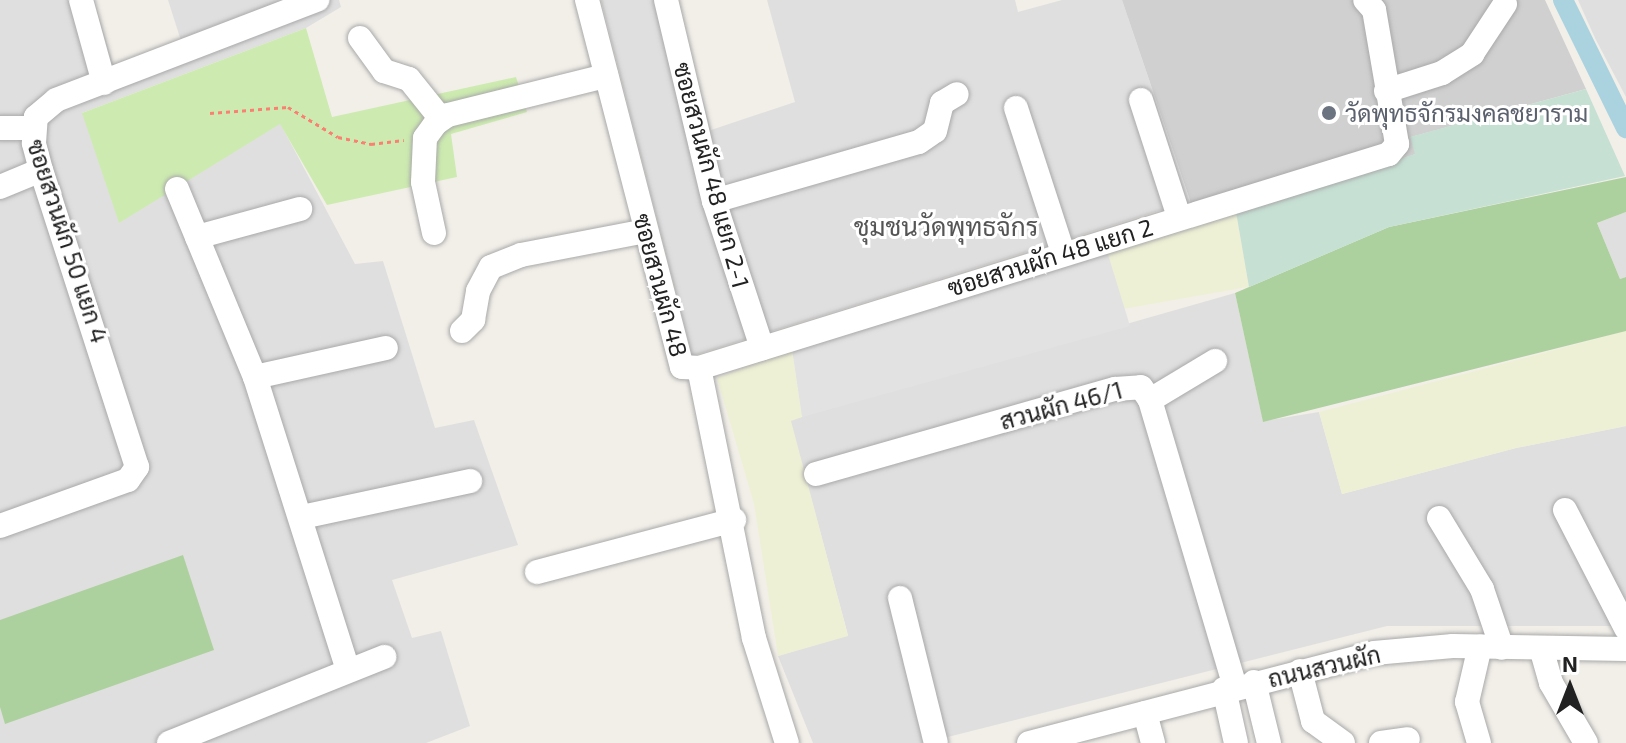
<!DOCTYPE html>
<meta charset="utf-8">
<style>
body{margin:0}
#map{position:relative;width:1626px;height:743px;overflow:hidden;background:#f2efe9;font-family:"Exo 2",Sarabun,sans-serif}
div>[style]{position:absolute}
.residential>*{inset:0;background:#e0dfdf}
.religious>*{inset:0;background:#d0d0d0}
.farmland>*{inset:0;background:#eef0d5;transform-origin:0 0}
.grass>*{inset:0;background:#cdebb0}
.forest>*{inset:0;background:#add19e}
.wetland>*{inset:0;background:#c6e0d4}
.parking>*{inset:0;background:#e2e2e2}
.canal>*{height:20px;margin:-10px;padding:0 10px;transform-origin:10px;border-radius:10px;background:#aad3df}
.path>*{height:3px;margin-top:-1.5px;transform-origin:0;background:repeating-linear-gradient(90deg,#fa8072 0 4px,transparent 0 8px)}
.roads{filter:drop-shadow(0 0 2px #a9a9a9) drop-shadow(0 0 2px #a9a9a9)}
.minor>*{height:24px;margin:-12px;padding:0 12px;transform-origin:12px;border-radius:12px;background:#fff}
.dots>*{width:22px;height:22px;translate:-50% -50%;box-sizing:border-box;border:4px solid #fff;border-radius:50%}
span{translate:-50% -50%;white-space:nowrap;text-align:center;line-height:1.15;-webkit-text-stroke:6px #fff;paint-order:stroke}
.worship-label{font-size:24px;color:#5b616d}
.left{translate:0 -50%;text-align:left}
.street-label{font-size:24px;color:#222}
.neighbourhood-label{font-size:26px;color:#555}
.north{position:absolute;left:1530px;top:647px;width:80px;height:80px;-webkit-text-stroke:6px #fff;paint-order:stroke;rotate:0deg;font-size:22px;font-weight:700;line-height:32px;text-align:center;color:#222}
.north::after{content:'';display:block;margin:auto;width:28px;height:36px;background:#222;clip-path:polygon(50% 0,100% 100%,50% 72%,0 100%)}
</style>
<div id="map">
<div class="residential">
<div style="clip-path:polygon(0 0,94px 0,115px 70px,183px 47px,168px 0,339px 0,341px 7px,306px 28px,82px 113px,280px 123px,355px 264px,383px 261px,435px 428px,474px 420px,518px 545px,392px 580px,412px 638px,441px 631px,470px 726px,426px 743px,0 743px)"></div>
<div style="clip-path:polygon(601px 0,676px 0,711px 130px,795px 102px,767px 0,1015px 0,1018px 12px,1062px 0,1122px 0,1190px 201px,692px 356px)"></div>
<div style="clip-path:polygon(1578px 0,1626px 0,1626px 97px,1595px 38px)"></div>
<div style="clip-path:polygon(1626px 212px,1626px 277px,1620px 279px,1597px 223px)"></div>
<div style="clip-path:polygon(1235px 293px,1263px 421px,1319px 412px,1342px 494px,1516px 448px,1626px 426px,1626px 626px,1387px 626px,924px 743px,813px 743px,778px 656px,848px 635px,790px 420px)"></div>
</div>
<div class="religious">
<div style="clip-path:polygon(1122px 0,1545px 0,1586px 89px,1411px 137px,1416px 154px,1198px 224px)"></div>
</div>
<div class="farmland">
<div style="left:1236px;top:212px;width:76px;height:135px;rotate:80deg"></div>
<div style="clip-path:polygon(1626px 331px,1626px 426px,1516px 448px,1342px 494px,1319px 412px)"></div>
<div style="clip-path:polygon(792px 349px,802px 417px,791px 421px,848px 636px,778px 656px,754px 504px,717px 378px)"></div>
</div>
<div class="grass">
<div style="clip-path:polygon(306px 28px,332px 117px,516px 77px,527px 112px,451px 134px,457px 177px,327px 205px,280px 124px,119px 223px,82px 113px)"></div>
</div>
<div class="forest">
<div style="clip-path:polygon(1626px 177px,1626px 212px,1597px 223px,1620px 279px,1626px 277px,1626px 331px,1263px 422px,1235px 293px,1389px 227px)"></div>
<div style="clip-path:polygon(183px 555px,214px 650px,5px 724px,0 707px,0 620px)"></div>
</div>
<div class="wetland">
<div style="clip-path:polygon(1586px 89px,1625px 176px,1389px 227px,1249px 287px,1236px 212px,1415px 154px,1410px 137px)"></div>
</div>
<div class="parking">
<div style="clip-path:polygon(1107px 251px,1130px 326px,802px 417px,792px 349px)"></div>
</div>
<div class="canal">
<div style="left:1563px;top:0;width:143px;rotate:63.8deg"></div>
</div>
<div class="path">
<div style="left:210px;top:113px;width:78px;rotate:-4.4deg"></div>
<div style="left:288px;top:107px;width:58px;rotate:31deg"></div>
<div style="left:338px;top:137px;width:34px;rotate:12deg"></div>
<div style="left:371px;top:144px;width:33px;rotate:-7deg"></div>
</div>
<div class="roads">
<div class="minor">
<div style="left:81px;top:0;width:86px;rotate:74.5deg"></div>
<div style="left:587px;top:0;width:379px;rotate:75.5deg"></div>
<div style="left:682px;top:367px;width:17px;rotate:3deg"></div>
<div style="left:699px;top:368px;width:276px;rotate:78.5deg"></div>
<div style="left:754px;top:638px;width:110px;rotate:72.6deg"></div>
<div style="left:666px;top:0;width:207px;rotate:76.6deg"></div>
<div style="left:714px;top:201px;width:155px;rotate:71.9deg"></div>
<div style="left:360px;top:38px;width:41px;rotate:54deg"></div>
<div style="left:384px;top:71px;width:26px;rotate:18deg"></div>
<div style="left:409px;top:79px;width:51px;rotate:51.3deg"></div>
<div style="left:1386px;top:91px;width:59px;rotate:-17.8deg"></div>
<div style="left:1442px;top:73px;width:36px;rotate:-32deg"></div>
<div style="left:1472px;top:54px;width:60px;rotate:-56.6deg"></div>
<div style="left:1141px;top:100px;width:123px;rotate:72deg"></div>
<div style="left:1016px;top:108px;width:152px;rotate:72deg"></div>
<div style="left:0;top:128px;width:32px"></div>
<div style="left:0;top:187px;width:44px;rotate:-22.5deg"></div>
<div style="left:177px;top:189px;width:204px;rotate:67.5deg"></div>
<div style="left:255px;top:377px;width:307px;rotate:72.4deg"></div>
<div style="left:714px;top:201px;width:213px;rotate:-16.1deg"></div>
<div style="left:919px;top:142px;width:19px;rotate:-35deg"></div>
<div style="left:935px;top:131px;width:29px;rotate:-76deg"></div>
<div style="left:942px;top:103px;width:17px;rotate:-31deg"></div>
<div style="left:434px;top:233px;width:52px;rotate:-102.2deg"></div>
<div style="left:423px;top:182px;width:44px;rotate:-87.4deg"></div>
<div style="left:425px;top:138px;width:19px;rotate:-54deg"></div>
<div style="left:436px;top:123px;width:14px;rotate:-34deg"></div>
<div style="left:448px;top:115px;width:163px;rotate:-13.9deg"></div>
<div style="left:197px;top:237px;width:107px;rotate:-15.2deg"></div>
<div style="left:462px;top:331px;width:16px;rotate:-45deg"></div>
<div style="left:473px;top:320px;width:29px;rotate:-80deg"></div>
<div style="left:478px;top:291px;width:27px;rotate:-62deg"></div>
<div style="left:491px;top:267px;width:32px;rotate:-22deg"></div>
<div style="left:521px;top:255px;width:127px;rotate:-10.9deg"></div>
<div style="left:699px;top:368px;width:722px;rotate:-17.23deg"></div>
<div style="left:1389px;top:154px;width:13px;rotate:-51deg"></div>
<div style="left:1397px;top:144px;width:136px;rotate:-99.7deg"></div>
<div style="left:1374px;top:10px;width:13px;rotate:-132deg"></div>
<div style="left:255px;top:377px;width:134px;rotate:-12.5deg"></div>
<div style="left:1150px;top:400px;width:76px;rotate:-31deg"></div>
<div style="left:816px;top:474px;width:311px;rotate:-15.9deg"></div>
<div style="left:1115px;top:389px;width:26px;rotate:-4deg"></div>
<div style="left:1141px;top:387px;width:16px;rotate:55deg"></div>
<div style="left:1150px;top:400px;width:299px;rotate:73.5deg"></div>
<div style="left:1565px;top:510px;width:133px;rotate:62.7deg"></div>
<div style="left:302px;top:517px;width:172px;rotate:-12.1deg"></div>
<div style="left:1439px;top:518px;width:83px;rotate:58.8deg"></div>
<div style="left:1482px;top:589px;width:62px;rotate:71.3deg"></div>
<div style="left:0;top:526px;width:136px;rotate:-19.8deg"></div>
<div style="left:128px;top:480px;width:16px;rotate:-55deg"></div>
<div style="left:137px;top:467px;width:312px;rotate:-107.9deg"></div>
<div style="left:41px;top:170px;width:28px;rotate:-105deg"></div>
<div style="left:34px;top:143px;width:26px;rotate:-86deg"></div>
<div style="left:36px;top:117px;width:26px;rotate:-40deg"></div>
<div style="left:56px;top:100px;width:280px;rotate:-21deg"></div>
<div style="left:537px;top:572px;width:204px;rotate:-14.8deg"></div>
<div style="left:900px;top:598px;width:149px;rotate:76.1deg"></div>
<div style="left:1541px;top:648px;width:36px;rotate:74deg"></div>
<div style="left:1551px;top:683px;width:69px;rotate:59.7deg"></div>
<div style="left:1300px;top:671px;width:52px;rotate:75.4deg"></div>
<div style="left:1313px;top:721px;width:37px;rotate:36deg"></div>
<div style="left:1254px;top:682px;width:63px;rotate:76.2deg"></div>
<div style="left:1224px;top:689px;width:55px;rotate:77.5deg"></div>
<div style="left:1145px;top:713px;width:31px;rotate:75deg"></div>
<div style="left:169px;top:743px;width:232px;rotate:-21.8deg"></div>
<div style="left:1029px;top:743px;width:357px;rotate:-14.6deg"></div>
<div style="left:1374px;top:653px;width:79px;rotate:-5.1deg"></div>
<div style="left:1453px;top:646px;width:173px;rotate:1deg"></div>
<div style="left:1381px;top:743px;width:27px;rotate:-8deg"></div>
<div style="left:1479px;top:743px;width:43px;rotate:-106.3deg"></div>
<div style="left:1467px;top:702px;width:57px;rotate:-76.9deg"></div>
</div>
</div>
<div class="dots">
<div style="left:1329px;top:113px;background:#6b7280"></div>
</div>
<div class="worship-label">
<span class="left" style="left:1345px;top:113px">วัดพุทธจักรมงคลชยาราม</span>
</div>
<div class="street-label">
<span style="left:712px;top:175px;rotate:75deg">ซอยสวนผัก 48 แยก 2-1</span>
<span style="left:68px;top:241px;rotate:72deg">ซอยสวนผัก 50 แยก 4</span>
<span style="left:1050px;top:257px;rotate:-17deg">ซอยสวนผัก 48 แยก 2</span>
<span style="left:661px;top:285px;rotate:75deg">ซอยสวนผัก 48</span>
<span style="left:1061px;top:405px;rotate:-15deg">สวนผัก 46/1</span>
<span style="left:1324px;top:666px;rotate:-13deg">ถนนสวนผัก</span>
</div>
<div class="neighbourhood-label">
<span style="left:946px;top:226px">ชุมชนวัดพุทธจักร</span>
</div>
<div class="north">N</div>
</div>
